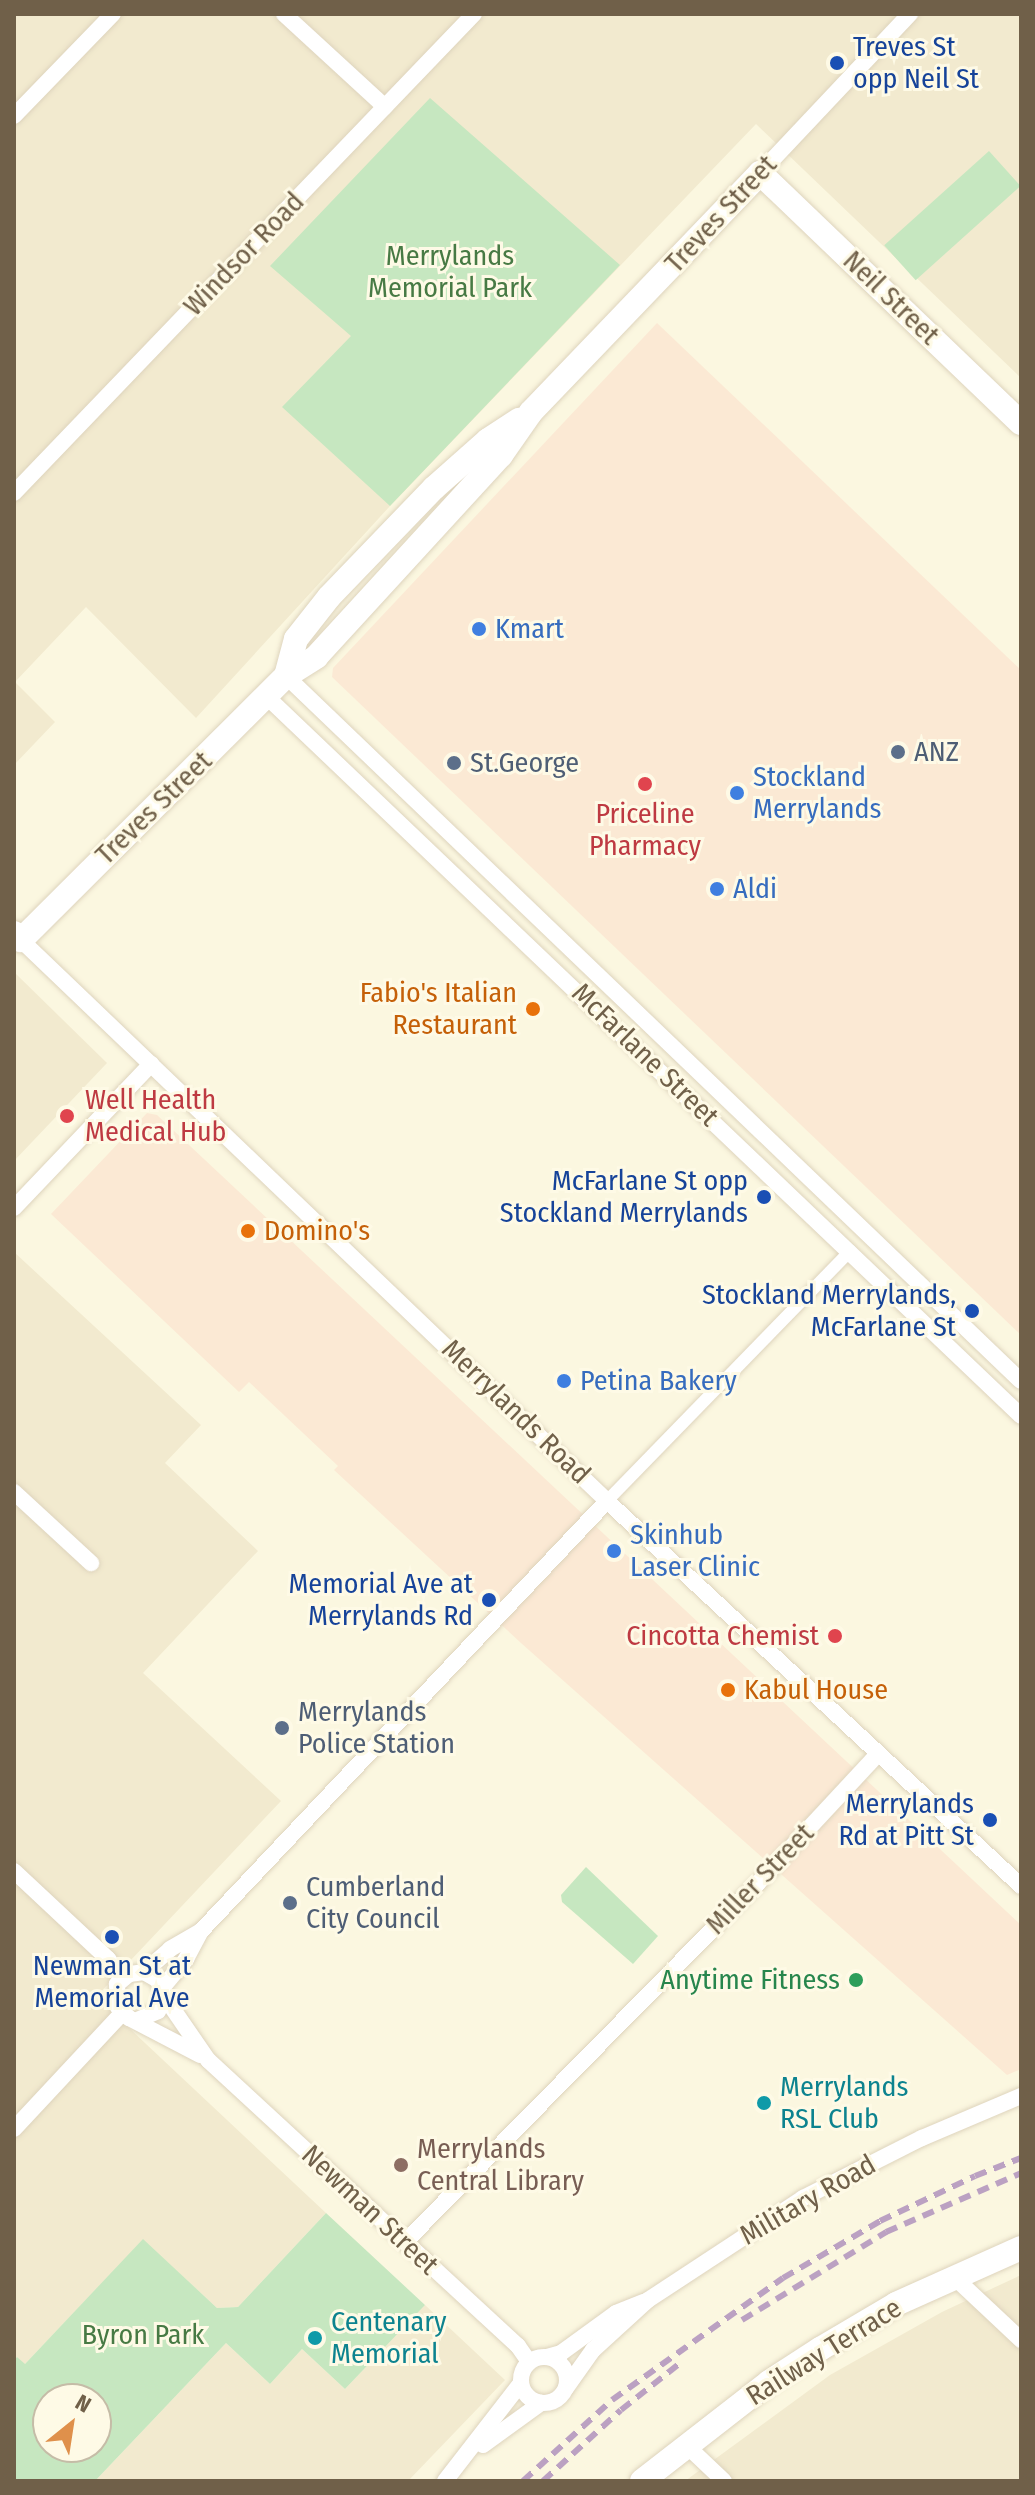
<!DOCTYPE html>
<style>
body{margin:0}
#map{position:relative;width:1035px;height:2495px;overflow:hidden;background:#fbf7e0;font-family:"Fira Sans Condensed",sans-serif}
div>[style]{position:absolute}
.residential>*{inset:0;background:#f2eacf}
.commercial>*{inset:0;background:#fbe9d4}
.green>*{inset:0;background:#c6e7c0;transform-origin:0 0}
.roads{filter:drop-shadow(0 0 2px #ded4bd) drop-shadow(0 0 2px #ded4bd)}
.pedestrian>*{height:12px;margin:-6px;padding:0 6px;transform-origin:6px;border-radius:6px;background:#fff}
.minor>*{height:16px;margin:-8px;padding:0 8px;transform-origin:8px;border-radius:8px;background:#fff}
.minor>.ring{margin:-8px;padding:0;box-sizing:content-box;background:none;border:16px solid #fff;border-radius:50%}
.secondary>*{height:24px;margin:-12px;padding:0 12px;transform-origin:12px;border-radius:12px;background:#fff}
.rail>*{height:6px;margin-top:-3px;transform-origin:0;background:repeating-linear-gradient(90deg,#bba1c2 0 12px,transparent 0 20px)}
.dots>*{width:22px;height:22px;translate:-50% -50%;box-sizing:border-box;border:4px solid #fefae6;border-radius:50%}
span{translate:-50% -50%;white-space:nowrap;text-align:center;line-height:1.15;-webkit-text-stroke:6px #fefae6;paint-order:stroke}
.transit-label{font-size:28px;color:#164399}
.left{translate:0 -50%;text-align:left}
.right{translate:-100% -50%;text-align:right}
.street-label{font-size:28px;color:#706049}
.park-label{font-size:28px;color:#477a44}
.shop-label{font-size:28px;color:#366cbe}
.service-label{font-size:28px;color:#4e5e75}
.health-label{font-size:28px;color:#be3a42}
.food-label{font-size:28px;color:#c56008}
.leisure-label{font-size:28px;color:#27864d}
.culture-label{font-size:28px;color:#0d838f}
.education-label{font-size:28px;color:#785e54}
.frame{position:absolute;inset:0;border:16px solid #706049;pointer-events:none}
.north{position:absolute;left:32px;top:2383px;width:80px;height:80px;box-sizing:border-box;background:#fefae6;border:2px solid #c5bca7;border-radius:50%;rotate:30deg;font-size:22px;font-weight:700;line-height:32px;text-align:center;color:#706049}
.north::after{content:'';display:block;margin:auto;width:28px;height:36px;background:#df904b;clip-path:polygon(50% 0,100% 100%,50% 72%,0 100%)}
</style>
<div id="map">
<div class="residential">
<div style="clip-path:polygon(14px 14px,1021px 14px,1021px 378px,756px 124px,390px 506px,196px 718px,86px 607px,15px 682px,55px 722px,14px 765px)"></div>
<div style="clip-path:polygon(14px 972px,107px 1063px,14px 1161px)"></div>
<div style="clip-path:polygon(14px 1252px,201px 1425px,165px 1463px,258px 1551px,143px 1673px,281px 1801px,96px 1997px,326px 2213px,238px 2307px,217px 2308px,143px 2240px,24px 2365px,17px 2357px,14px 2360px)"></div>
<div style="clip-path:polygon(1021px 2275px,1021px 2481px,685px 2481px,830px 2375px,942px 2312px)"></div>
<div style="clip-path:polygon(425px 2305px,505px 2380px,408px 2481px,95px 2481px,226px 2343px,270px 2384px,302px 2349px,345px 2389px)"></div>
</div>
<div class="commercial">
<div style="clip-path:polygon(657px 323px,1021px 670px,1021px 1335px,332px 677px,333px 668px)"></div>
<div style="clip-path:polygon(147px 1113px,157px 1115px,1021px 1925px,1021px 2069px,1007px 2075px,521px 1643px,334px 1470px,338px 1466px,249px 1382px,239px 1392px,51px 1214px)"></div>
</div>
<div class="green">
<div style="clip-path:polygon(430px 98px,620px 265px,390px 506px,282px 407px,351px 336px,270px 266px)"></div>
<div style="left:989px;top:151px;width:47px;height:141px;rotate:48deg"></div>
<div style="clip-path:polygon(586px 1867px,658px 1936px,633px 1964px,562px 1902px,561px 1895px)"></div>
<div style="clip-path:polygon(evenodd,326px 2213px,425px 2305px,345px 2389px,302px 2349px,270px 2384px,226px 2343px,95px 2481px,14px 2481px,14px 2360px,17px 2357px,25px 2364px,143px 2239px,217px 2308px,238px 2307px,326px 2213px,48px 2399px,96px 2399px,96px 2447px,48px 2447px,48px 2399px)"></div>
</div>
<div class="roads">
<div class="pedestrian">
<div style="left:607px;top:1501px;width:349px;rotate:-45.8deg"></div>
</div>
<div class="minor">
<div style="left:284px;top:14px;width:137px;rotate:42.6deg"></div>
<div style="left:14px;top:116px;width:142px;rotate:-45.9deg"></div>
<div style="left:760px;top:173px;width:219px;rotate:-46.7deg"></div>
<div style="left:14px;top:493px;width:664px;rotate:-46.16deg"></div>
<div style="left:286px;top:676px;width:1018px;rotate:43.81deg"></div>
<div style="left:266px;top:696px;width:1043px;rotate:43.64deg"></div>
<div style="left:21px;top:940px;width:811px;rotate:43.75deg"></div>
<div style="left:607px;top:1501px;width:565px;rotate:42.92deg"></div>
<div style="left:14px;top:1208px;width:199px;rotate:-46.4deg"></div>
<div style="left:14px;top:1492px;width:105px;rotate:42.7deg"></div>
<div style="left:14px;top:1871px;width:129px;rotate:43.1deg"></div>
<div style="left:108px;top:1959px;width:24px;rotate:54deg"></div>
<div style="left:144px;top:1972px;width:35px;rotate:-41deg"></div>
<div style="left:170px;top:1949px;width:34px;rotate:-30deg"></div>
<div style="left:162px;top:1988px;width:38px;rotate:-50deg"></div>
<div style="left:186px;top:1959px;width:32px;rotate:-62deg"></div>
<div style="left:201px;top:1931px;width:591px;rotate:-46.64deg"></div>
<div style="left:164px;top:1996px;width:78px;rotate:55.5deg"></div>
<div style="left:208px;top:2060px;width:422px;rotate:42.7deg"></div>
<div style="left:518px;top:2346px;width:19px;rotate:55deg"></div>
<div style="left:137px;top:2020px;width:23px;rotate:-23deg"></div>
<div style="left:158px;top:2011px;width:16px;rotate:-68deg"></div>
<div style="left:164px;top:1996px;width:17px;rotate:-111deg"></div>
<div style="left:158px;top:1980px;width:16px;rotate:-150deg"></div>
<div style="left:144px;top:1972px;width:15px;rotate:172deg"></div>
<div style="left:129px;top:1974px;width:16px;rotate:140deg"></div>
<div style="left:117px;top:1984px;width:23px;rotate:88deg"></div>
<div style="left:118px;top:2007px;width:16px;rotate:45deg"></div>
<div style="left:129px;top:2018px;width:80px;rotate:27.5deg"></div>
<div style="left:14px;top:2129px;width:158px;rotate:-47deg"></div>
<div style="left:405px;top:2242px;width:503px;rotate:-45.48deg"></div>
<div style="left:758px;top:1883px;width:176px;rotate:-47.1deg"></div>
<div style="left:954px;top:2277px;width:92px;rotate:43.2deg"></div>
<div style="left:547px;top:2357px;width:15px;rotate:-16deg"></div>
<div style="left:561px;top:2353px;width:68px;rotate:-36deg"></div>
<div style="left:616px;top:2313px;width:29px;rotate:-22deg"></div>
<div class="ring" style="left:521px;top:2357px;width:30px;height:30px"></div>
<div style="left:566px;top:2388px;width:47px;rotate:-54.6deg"></div>
<div style="left:593px;top:2350px;width:74px;rotate:-42.3deg"></div>
<div style="left:648px;top:2300px;width:186px;rotate:-33.3deg"></div>
<div style="left:803px;top:2198px;width:133px;rotate:-26.8deg"></div>
<div style="left:922px;top:2138px;width:108px;rotate:-23deg"></div>
<div style="left:483px;top:2445px;width:72px;rotate:-35.9deg"></div>
<div style="left:686px;top:2445px;width:52px;rotate:43.5deg"></div>
<div style="left:445px;top:2481px;width:124px;rotate:-52.2deg"></div>
</div>
<div class="secondary">
<div style="left:286px;top:676px;width:38px;rotate:-75deg"></div>
<div style="left:296px;top:639px;width:53px;rotate:-51.8deg"></div>
<div style="left:329px;top:597px;width:151px;rotate:-46.1deg"></div>
<div style="left:434px;top:488px;width:72px;rotate:-41.6deg"></div>
<div style="left:488px;top:440px;width:37px;rotate:-33deg"></div>
<div style="left:14px;top:933px;width:10px;rotate:45deg"></div>
<div style="left:21px;top:940px;width:374px;rotate:-44.9deg"></div>
<div style="left:286px;top:676px;width:36px;rotate:-32deg"></div>
<div style="left:316px;top:657px;width:274px;rotate:-47.5deg"></div>
<div style="left:501px;top:455px;width:52px;rotate:-55.1deg"></div>
<div style="left:531px;top:412px;width:331px;rotate:-46.2deg"></div>
<div style="left:760px;top:173px;width:361px;rotate:43.8deg"></div>
<div style="left:642px;top:2481px;width:161px;rotate:-37.9deg"></div>
<div style="left:769px;top:2382px;width:61px;rotate:-32.9deg"></div>
<div style="left:820px;top:2349px;width:88px;rotate:-30.6deg"></div>
<div style="left:896px;top:2304px;width:137px;rotate:-24.1deg"></div>
</div>
</div>
<div class="rail">
<div style="left:742px;top:2320px;width:169px;rotate:-31.4deg"></div>
<div style="left:886px;top:2232px;width:147px;rotate:-23.6deg"></div>
<div style="left:523px;top:2481px;width:120px;rotate:-42.3deg"></div>
<div style="left:612px;top:2400px;width:210px;rotate:-35.5deg"></div>
<div style="left:783px;top:2278px;width:113px;rotate:-30.4deg"></div>
<div style="left:880px;top:2221px;width:105px;rotate:-25.3deg"></div>
<div style="left:975px;top:2176px;width:49px;rotate:-21.4deg"></div>
<div style="left:543px;top:2481px;width:105px;rotate:-42.3deg"></div>
<div style="left:621px;top:2410px;width:75px;rotate:-38.5deg"></div>
</div>
<div class="dots">
<div style="left:837px;top:63px;background:#1a4fb4"></div>
<div style="left:479px;top:629px;background:#3f7fe0"></div>
<div style="left:898px;top:752px;background:#5c6f8a"></div>
<div style="left:454px;top:763px;background:#5c6f8a"></div>
<div style="left:645px;top:784px;background:#e0444e"></div>
<div style="left:737px;top:793px;background:#3f7fe0"></div>
<div style="left:717px;top:889px;background:#3f7fe0"></div>
<div style="left:533px;top:1009px;background:#e8710a"></div>
<div style="left:67px;top:1116px;background:#e0444e"></div>
<div style="left:764px;top:1197px;background:#1a4fb4"></div>
<div style="left:248px;top:1231px;background:#e8710a"></div>
<div style="left:972px;top:1311px;background:#1a4fb4"></div>
<div style="left:564px;top:1381px;background:#3f7fe0"></div>
<div style="left:614px;top:1551px;background:#3f7fe0"></div>
<div style="left:489px;top:1600px;background:#1a4fb4"></div>
<div style="left:835px;top:1636px;background:#e0444e"></div>
<div style="left:728px;top:1690px;background:#e8710a"></div>
<div style="left:282px;top:1728px;background:#5c6f8a"></div>
<div style="left:990px;top:1820px;background:#1a4fb4"></div>
<div style="left:290px;top:1903px;background:#5c6f8a"></div>
<div style="left:112px;top:1937px;background:#1a4fb4"></div>
<div style="left:856px;top:1980px;background:#2e9e5b"></div>
<div style="left:764px;top:2103px;background:#0f9aa8"></div>
<div style="left:401px;top:2165px;background:#8d6e63"></div>
<div style="left:315px;top:2338px;background:#0f9aa8"></div>
</div>
<div class="transit-label">
<span class="left" style="left:853px;top:63px">Treves St<br>opp Neil St</span>
<span class="right" style="left:748px;top:1197px">McFarlane St opp<br>Stockland Merrylands</span>
<span class="right" style="left:956px;top:1311px">Stockland Merrylands,<br>McFarlane St</span>
<span class="right" style="left:473px;top:1600px">Memorial Ave at<br>Merrylands Rd</span>
<span class="right" style="left:974px;top:1820px">Merrylands<br>Rd at Pitt St</span>
<span style="left:112px;top:1982px">Newman St at<br>Memorial Ave</span>
</div>
<div class="street-label">
<span style="left:721px;top:214px;rotate:-47deg">Treves Street</span>
<span style="left:244px;top:254px;rotate:-46deg">Windsor Road</span>
<span style="left:891px;top:298px;rotate:44deg">Neil Street</span>
<span style="left:154px;top:808px;rotate:-44deg">Treves Street</span>
<span style="left:645px;top:1055px;rotate:44deg">McFarlane Street</span>
<span style="left:516px;top:1412px;rotate:44deg">Merrylands Road</span>
<span style="left:760px;top:1879px;rotate:-46deg">Miller Street</span>
<span style="left:808px;top:2200px;rotate:-30deg">Military Road</span>
<span style="left:370px;top:2210px;rotate:43deg">Newman Street</span>
<span style="left:824px;top:2352px;rotate:-32deg">Railway Terrace</span>
</div>
<div class="park-label">
<span style="left:450px;top:272px">Merrylands<br>Memorial Park</span>
<span style="left:143px;top:2335px">Byron Park</span>
</div>
<div class="shop-label">
<span class="left" style="left:495px;top:629px">Kmart</span>
<span class="left" style="left:753px;top:793px">Stockland<br>Merrylands</span>
<span class="left" style="left:733px;top:889px">Aldi</span>
<span class="left" style="left:580px;top:1381px">Petina Bakery</span>
<span class="left" style="left:630px;top:1551px">Skinhub<br>Laser Clinic</span>
</div>
<div class="service-label">
<span class="left" style="left:914px;top:752px">ANZ</span>
<span class="left" style="left:470px;top:763px">St.George</span>
<span class="left" style="left:298px;top:1728px">Merrylands<br>Police Station</span>
<span class="left" style="left:306px;top:1903px">Cumberland<br>City Council</span>
</div>
<div class="health-label">
<span style="left:645px;top:830px">Priceline<br>Pharmacy</span>
<span class="left" style="left:85px;top:1116px">Well Health<br>Medical Hub</span>
<span class="right" style="left:819px;top:1636px">Cincotta Chemist</span>
</div>
<div class="food-label">
<span class="right" style="left:517px;top:1009px">Fabio's Italian<br>Restaurant</span>
<span class="left" style="left:264px;top:1231px">Domino's</span>
<span class="left" style="left:744px;top:1690px">Kabul House</span>
</div>
<div class="leisure-label">
<span class="right" style="left:840px;top:1980px">Anytime Fitness</span>
</div>
<div class="culture-label">
<span class="left" style="left:780px;top:2103px">Merrylands<br>RSL Club</span>
<span class="left" style="left:331px;top:2338px">Centenary<br>Memorial</span>
</div>
<div class="education-label">
<span class="left" style="left:417px;top:2165px">Merrylands<br>Central Library</span>
</div>
<div class="frame"></div>
<div class="north">N</div>
</div>
